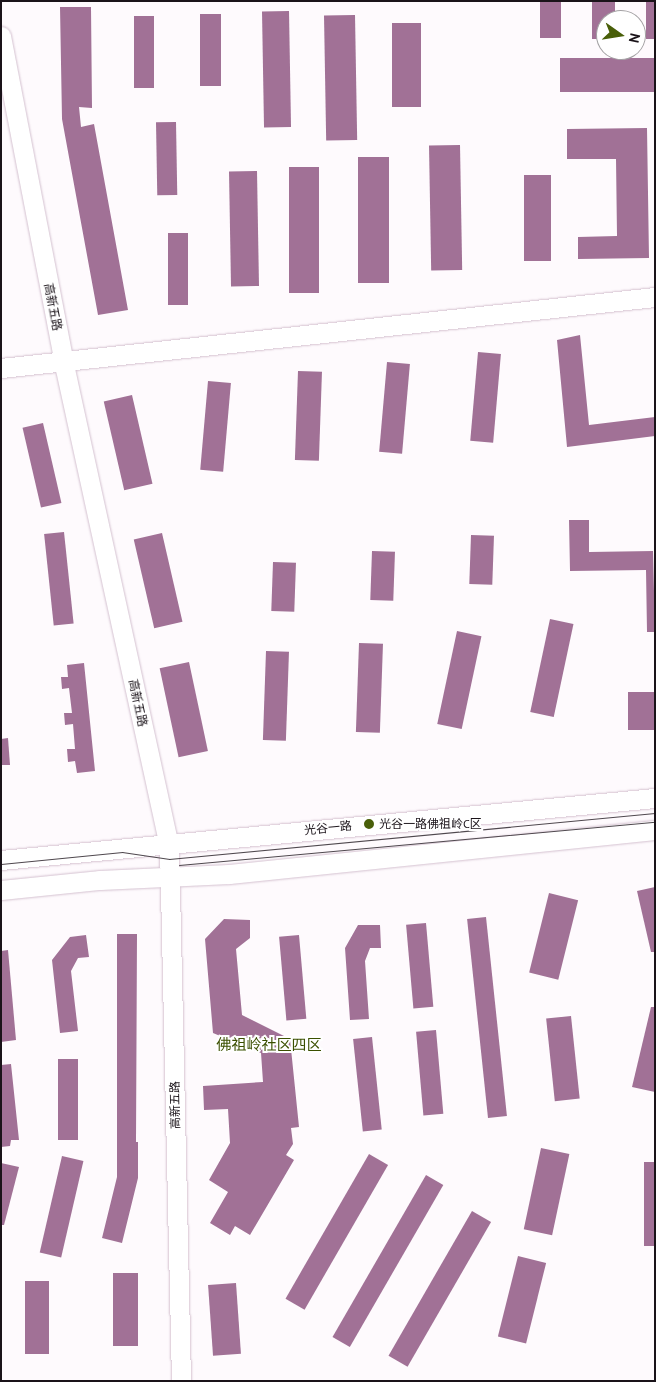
<!DOCTYPE html>
<meta charset="utf-8">
<style>
body{margin:0}
#map{position:relative;width:656px;height:1382px;overflow:hidden;background:#fefafd;font-family:"PT Sans","Noto Sans SC",sans-serif}
div>[style]{position:absolute}
.building>*{inset:0;background:#a17196;transform-origin:0 0}
.roads{filter:drop-shadow(0 0 1px #d4c1d0) drop-shadow(0 0 1px #d4c1d0)}
.major>*{height:19px;margin:-9.5px;padding:0 9.5px;transform-origin:9.5px;border-radius:9.5px;background:#fff}
.tram>*{height:1px;margin:-0.5px;padding:0 0.5px;transform-origin:0.5px;border-radius:0.5px;background:#4f484e}
.dots>*{width:14px;height:14px;translate:-50% -50%;box-sizing:border-box;border:2px solid #fff;border-radius:50%}
span{translate:-50% -50%;white-space:nowrap;text-align:center;line-height:1.15;-webkit-text-stroke:4px #fff;paint-order:stroke}
.street-label{font-size:12px;color:#1a1319}
.poi-label{font-size:12px;color:#1a1319}
.left{translate:0 -50%;text-align:left}
.quarter-label{font-size:15px;color:#3b4f00}
.frame{position:absolute;inset:0;border:2px solid #1a1319;pointer-events:none}
.north{position:absolute;left:596px;top:10px;width:50px;height:50px;box-sizing:border-box;background:#fff;border:1px solid #a3a1a3;border-radius:50%;rotate:103deg;font-size:14px;font-weight:700;line-height:20px;text-align:center;color:#1a1319}
.north::after{content:'';display:block;margin:auto;width:18px;height:22px;background:#495f09;clip-path:polygon(50% 0,100% 100%,50% 72%,0 100%)}
</style>
<div id="map">
<div class="building">
<div style="left:540px;top:1px;width:21px;height:37px"></div>
<div style="clip-path:polygon(592px 1px,615px 1px,615px 20px,606px 20px,606px 39px,592px 39px)"></div>
<div style="left:646px;top:1px;width:9px;height:38px"></div>
<div style="clip-path:polygon(60px 7px,91px 7px,92px 108px,79px 107px,81px 127px,94px 124px,128px 310px,98px 315px,62px 119px)"></div>
<div style="left:289px;top:11px;width:116px;height:27px;rotate:89deg"></div>
<div style="left:200px;top:14px;width:21px;height:72px"></div>
<div style="left:355px;top:15px;width:125px;height:31px;rotate:89deg"></div>
<div style="left:134px;top:16px;width:20px;height:72px"></div>
<div style="left:392px;top:23px;width:29px;height:84px"></div>
<div style="left:655px;top:58px;width:34px;height:95px;rotate:90deg"></div>
<div style="left:176px;top:122px;width:73px;height:20px;rotate:89deg"></div>
<div style="clip-path:polygon(647px 128px,649px 258px,578px 259px,578px 237px,617px 236px,616px 159px,567px 159px,567px 129px)"></div>
<div style="left:460px;top:145px;width:125px;height:31px;rotate:89deg"></div>
<div style="left:358px;top:157px;width:31px;height:126px"></div>
<div style="left:289px;top:167px;width:30px;height:126px"></div>
<div style="left:257px;top:171px;width:115px;height:28px;rotate:89deg"></div>
<div style="left:524px;top:175px;width:27px;height:86px"></div>
<div style="left:168px;top:233px;width:20px;height:72px"></div>
<div style="clip-path:polygon(580px 335px,589px 425px,655px 417px,655px 436px,567px 447px,557px 340px)"></div>
<div style="left:478px;top:352px;width:23px;height:89px;rotate:5deg"></div>
<div style="left:387px;top:362px;width:23px;height:90px;rotate:5deg"></div>
<div style="left:298px;top:371px;width:24px;height:89px;rotate:2deg"></div>
<div style="left:208px;top:381px;width:23px;height:89px;rotate:5deg"></div>
<div style="left:132px;top:395px;width:91px;height:29px;rotate:77deg"></div>
<div style="left:43px;top:423px;width:82px;height:21px;rotate:77deg"></div>
<div style="clip-path:polygon(569px 520px,589px 520px,589px 552px,653px 551px,655px 632px,647px 632px,646px 570px,570px 571px)"></div>
<div style="left:64px;top:532px;width:92px;height:20px;rotate:84deg"></div>
<div style="left:162px;top:533px;width:91px;height:29px;rotate:77deg"></div>
<div style="left:471px;top:535px;width:23px;height:49px;rotate:2deg"></div>
<div style="left:372px;top:551px;width:23px;height:49px;rotate:2deg"></div>
<div style="left:273px;top:562px;width:23px;height:49px;rotate:2deg"></div>
<div style="left:550px;top:619px;width:24px;height:95px;rotate:12deg"></div>
<div style="left:457px;top:631px;width:25px;height:95px;rotate:12deg"></div>
<div style="left:359px;top:643px;width:24px;height:89px;rotate:2deg"></div>
<div style="left:266px;top:651px;width:23px;height:89px;rotate:2deg"></div>
<div style="left:189px;top:662px;width:91px;height:30px;rotate:78deg"></div>
<div style="clip-path:polygon(84px 663px,95px 771px,77px 773px,75px 761px,68px 762px,67px 749px,75px 749px,73px 724px,65px 725px,64px 713px,72px 713px,69px 688px,62px 689px,61px 677px,68px 677px,67px 665px)"></div>
<div style="left:628px;top:692px;width:27px;height:38px"></div>
<div style="clip-path:polygon(8px 738px,10px 765px,1px 765px,1px 739px)"></div>
<div style="clip-path:polygon(655px 887px,655px 952px,651px 952px,637px 891px)"></div>
<div style="left:549px;top:893px;width:30px;height:82px;rotate:14deg"></div>
<div style="left:486px;top:917px;width:200px;height:19px;rotate:84deg"></div>
<div style="clip-path:polygon(224px 919px,250px 920px,250px 938px,236px 949px,242px 1015px,290px 1039px,299px 1127px,291px 1128px,293px 1144px,286px 1155px,294px 1160px,250px 1235px,235px 1226px,230px 1235px,210px 1223px,228px 1192px,209px 1180px,230px 1143px,228px 1109px,204px 1110px,203px 1086px,263px 1082px,261px 1053px,213px 1033px,205px 939px)"></div>
<div style="left:426px;top:923px;width:84px;height:20px;rotate:85deg"></div>
<div style="clip-path:polygon(358px 925px,380px 925px,381px 948px,370px 948px,365px 961px,369px 1019px,350px 1020px,345px 948px)"></div>
<div style="clip-path:polygon(117px 934px,137px 934px,136px 1142px,138px 1142px,138px 1178px,122px 1243px,102px 1238px,117px 1177px)"></div>
<div style="clip-path:polygon(86px 935px,89px 957px,78px 958px,71px 971px,78px 1031px,60px 1033px,52px 960px,70px 937px)"></div>
<div style="left:299px;top:935px;width:84px;height:20px;rotate:85deg"></div>
<div style="clip-path:polygon(8px 950px,16px 1040px,1px 1042px,1px 951px)"></div>
<div style="clip-path:polygon(651px 1007px,655px 1007px,655px 1092px,632px 1087px)"></div>
<div style="left:571px;top:1016px;width:83px;height:25px;rotate:84deg"></div>
<div style="left:436px;top:1030px;width:84px;height:20px;rotate:85deg"></div>
<div style="left:372px;top:1037px;width:93px;height:19px;rotate:84deg"></div>
<div style="left:58px;top:1059px;width:20px;height:81px"></div>
<div style="clip-path:polygon(11px 1064px,19px 1140px,11px 1140px,10px 1146px,1px 1147px,1px 1065px)"></div>
<div style="left:541px;top:1148px;width:29px;height:83px;rotate:12deg"></div>
<div style="left:369px;top:1154px;width:22px;height:167px;rotate:30deg"></div>
<div style="left:62px;top:1156px;width:22px;height:99px;rotate:13deg"></div>
<div style="left:644px;top:1162px;width:11px;height:84px"></div>
<div style="clip-path:polygon(1px 1163px,19px 1167px,4px 1225px,1px 1225px)"></div>
<div style="left:426px;top:1175px;width:20px;height:187px;rotate:30deg"></div>
<div style="left:472px;top:1211px;width:22px;height:167px;rotate:30deg"></div>
<div style="left:518px;top:1256px;width:29px;height:83px;rotate:14deg"></div>
<div style="left:113px;top:1273px;width:25px;height:73px"></div>
<div style="left:25px;top:1281px;width:24px;height:73px"></div>
<div style="left:236px;top:1283px;width:71px;height:28px;rotate:86deg"></div>
</div>
<div class="roads">
<div class="major">
<div style="left:1px;top:36px;width:339px;rotate:79.1deg"></div>
<div style="left:65px;top:369px;width:486px;rotate:77.7deg"></div>
<div style="left:169px;top:844px;width:537px;rotate:88.72deg"></div>
<div style="left:1px;top:368px;width:658px;rotate:-6.2deg"></div>
<div style="left:1px;top:860px;width:657px;rotate:-5.42deg"></div>
<div style="left:1px;top:890px;width:100px;rotate:-5.8deg"></div>
<div style="left:100px;top:880px;width:129px;rotate:-2.7deg"></div>
<div style="left:229px;top:874px;width:428px;rotate:-5.9deg"></div>
</div>
</div>
<div class="tram">
<div style="left:1px;top:864px;width:122px;rotate:-5.7deg"></div>
<div style="left:122px;top:852px;width:48px;rotate:8.5deg"></div>
<div style="left:169px;top:859px;width:488px;rotate:-5.4deg"></div>
<div style="left:179px;top:865px;width:478px;rotate:-5.2deg"></div>
</div>
<div class="dots">
<div style="left:369px;top:824px;background:#495f09"></div>
</div>
<div class="street-label">
<span style="left:53px;top:307px;rotate:79deg">高新五路</span>
<span style="left:138px;top:703px;rotate:78deg">高新五路</span>
<span style="left:328px;top:828px;rotate:-6deg">光谷一路</span>
<span style="left:175px;top:1105px;rotate:-91deg">高新五路</span>
</div>
<div class="poi-label">
<span class="left" style="left:379px;top:824px">光谷一路佛祖岭C区</span>
</div>
<div class="quarter-label">
<span style="left:269px;top:1045px">佛祖岭社区四区</span>
</div>
<div class="frame"></div>
<div class="north">N</div>
</div>
